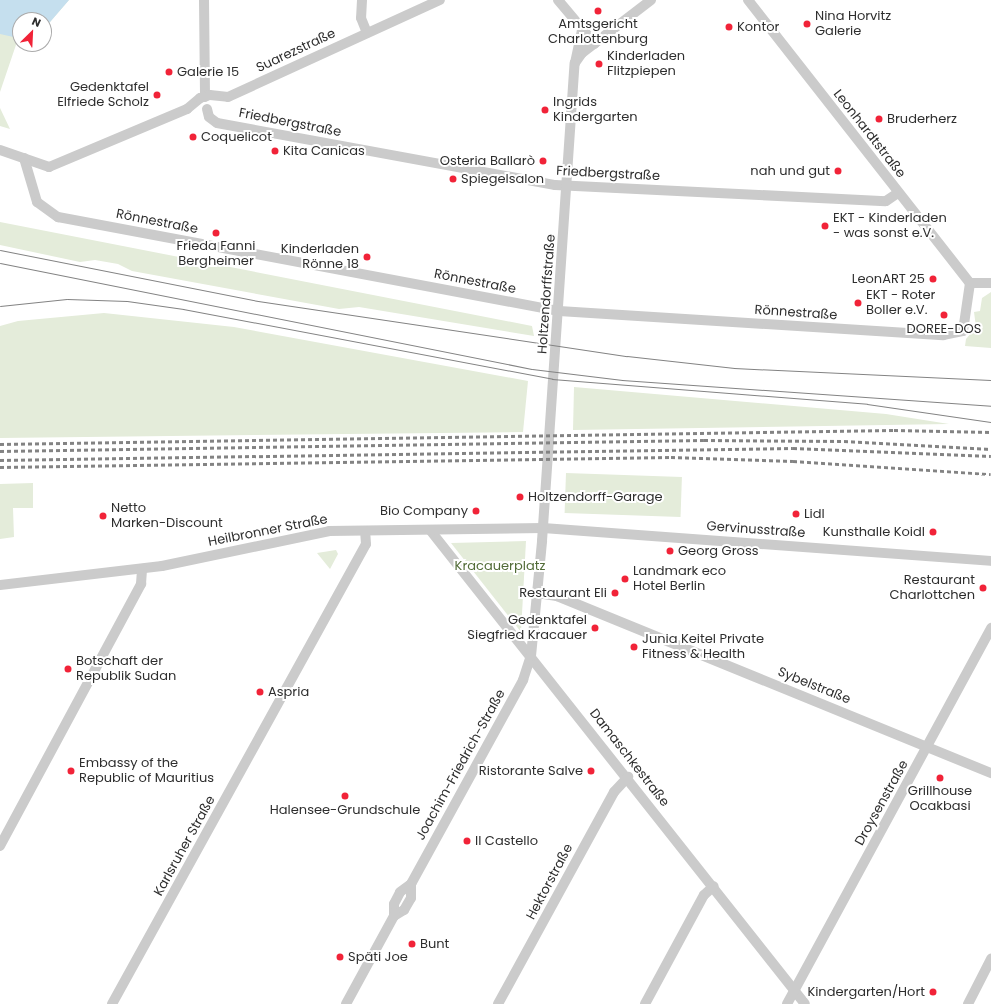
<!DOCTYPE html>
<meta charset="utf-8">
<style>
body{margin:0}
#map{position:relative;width:991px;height:1004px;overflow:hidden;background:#fff;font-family:Poppins,sans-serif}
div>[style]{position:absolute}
.green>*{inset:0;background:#e4ecda;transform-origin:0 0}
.water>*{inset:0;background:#c5dfee}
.minor>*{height:10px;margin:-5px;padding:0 5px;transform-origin:5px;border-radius:5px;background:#cbcbcb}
.tram>*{height:1px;margin:-0.5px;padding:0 0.5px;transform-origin:0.5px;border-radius:0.5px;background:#838383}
.rail>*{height:3px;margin-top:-1.5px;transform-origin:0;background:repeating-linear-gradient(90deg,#838383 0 4px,transparent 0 7px)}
.dots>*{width:11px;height:11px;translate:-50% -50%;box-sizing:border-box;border:2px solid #fff;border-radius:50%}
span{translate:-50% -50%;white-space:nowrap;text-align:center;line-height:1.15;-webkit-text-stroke:4px #fff;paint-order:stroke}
.poi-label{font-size:13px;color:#2e2e2e}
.left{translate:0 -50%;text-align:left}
.right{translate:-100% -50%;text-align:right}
.street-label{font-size:13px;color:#2e2e2e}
.park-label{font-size:13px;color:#526c38}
.north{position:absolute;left:12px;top:12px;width:40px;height:40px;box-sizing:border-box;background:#fff;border:1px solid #ababab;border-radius:50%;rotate:24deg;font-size:11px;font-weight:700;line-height:16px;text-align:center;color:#2e2e2e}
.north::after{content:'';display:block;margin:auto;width:14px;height:18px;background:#f12338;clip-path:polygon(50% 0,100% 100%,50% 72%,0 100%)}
</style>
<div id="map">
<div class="green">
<div style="clip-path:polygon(0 0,69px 0,44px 29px,44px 20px,20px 20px,20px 38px,18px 39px,0 92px)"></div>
<div style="clip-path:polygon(0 108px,10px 129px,0 126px)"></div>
<div style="clip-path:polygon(0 222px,532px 326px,534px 336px,359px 307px,339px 309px,132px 271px,118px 264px,95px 260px,80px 262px,0 245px)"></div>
<div style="clip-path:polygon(991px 292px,991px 348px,965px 346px,966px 339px,976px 327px,974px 312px,980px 311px,982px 298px)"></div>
<div style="clip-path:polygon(104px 313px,234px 327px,528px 381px,523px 432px,0 438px,0 326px,18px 321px)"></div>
<div style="clip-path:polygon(574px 387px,886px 414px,949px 424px,573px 430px)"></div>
<div style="left:566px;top:473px;width:116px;height:40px;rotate:2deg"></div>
<div style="clip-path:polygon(33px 483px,33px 508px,13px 508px,14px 537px,0 539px,0 484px)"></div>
<div style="clip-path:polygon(526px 541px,521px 632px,451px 543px)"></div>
<div style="clip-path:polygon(336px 550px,338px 554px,330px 569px,317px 553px)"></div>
</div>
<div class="water">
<div style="clip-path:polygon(0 0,69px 0,44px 29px,44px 20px,20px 20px,20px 38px,18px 38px,0 34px)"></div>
</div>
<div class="minor">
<div style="left:204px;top:0;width:97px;rotate:89.4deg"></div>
<div style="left:362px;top:0;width:18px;rotate:93deg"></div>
<div style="left:361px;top:18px;width:16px;rotate:68deg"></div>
<div style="left:558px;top:0;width:57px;rotate:49.9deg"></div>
<div style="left:748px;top:0;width:360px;rotate:51.9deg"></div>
<div style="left:575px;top:63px;width:12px;rotate:-55deg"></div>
<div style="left:582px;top:53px;width:87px;rotate:-37.5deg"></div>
<div style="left:207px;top:109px;width:8px;rotate:76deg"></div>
<div style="left:209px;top:117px;width:10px;rotate:37deg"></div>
<div style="left:217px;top:123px;width:344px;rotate:10.4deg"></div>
<div style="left:555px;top:185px;width:331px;rotate:2.8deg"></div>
<div style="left:886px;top:201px;width:14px;rotate:-34deg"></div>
<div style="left:0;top:150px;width:52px;rotate:19.1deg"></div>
<div style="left:49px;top:167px;width:150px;rotate:-22.8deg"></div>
<div style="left:187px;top:109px;width:17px;rotate:-40deg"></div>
<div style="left:200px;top:98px;width:10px;rotate:-17deg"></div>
<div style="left:210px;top:95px;width:18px;rotate:6deg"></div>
<div style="left:228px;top:97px;width:233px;rotate:-24.6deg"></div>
<div style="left:24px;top:158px;width:46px;rotate:73.5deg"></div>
<div style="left:37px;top:202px;width:26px;rotate:36deg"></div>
<div style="left:58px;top:217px;width:510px;rotate:10.63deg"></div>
<div style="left:559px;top:311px;width:385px;rotate:3.6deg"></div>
<div style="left:943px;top:335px;width:20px;rotate:-11deg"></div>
<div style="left:963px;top:331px;width:49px;rotate:-81.7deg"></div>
<div style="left:970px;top:283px;width:21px"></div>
<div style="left:430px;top:530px;width:604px;rotate:51.65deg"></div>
<div style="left:0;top:585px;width:163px;rotate:-6.7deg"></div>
<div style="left:162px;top:566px;width:171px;rotate:-11.8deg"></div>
<div style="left:329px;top:531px;width:214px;rotate:-0.8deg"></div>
<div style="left:543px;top:528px;width:449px;rotate:4.2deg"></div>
<div style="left:537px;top:593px;width:20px;rotate:9deg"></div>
<div style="left:557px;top:596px;width:469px;rotate:22.2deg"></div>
<div style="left:0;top:846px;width:298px;rotate:-61.7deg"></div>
<div style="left:141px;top:584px;width:15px;rotate:-86deg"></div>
<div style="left:394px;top:916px;width:12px;rotate:-90deg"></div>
<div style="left:394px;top:904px;width:13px;rotate:-63deg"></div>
<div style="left:400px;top:892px;width:14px;rotate:-36deg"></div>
<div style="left:112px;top:1004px;width:525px;rotate:-61.09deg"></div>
<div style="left:366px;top:544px;width:13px;rotate:-94deg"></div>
<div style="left:346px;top:1004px;width:100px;rotate:-61.4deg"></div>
<div style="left:394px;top:916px;width:12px;rotate:-31deg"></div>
<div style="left:404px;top:910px;width:14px;rotate:-60deg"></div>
<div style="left:411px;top:898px;width:14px;rotate:-90deg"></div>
<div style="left:411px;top:884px;width:233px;rotate:-61.2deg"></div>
<div style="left:523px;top:680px;width:25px;rotate:-72deg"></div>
<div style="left:531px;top:656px;width:116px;rotate:-84.5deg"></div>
<div style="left:542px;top:541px;width:479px;rotate:-86.1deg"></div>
<div style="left:575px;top:63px;width:34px;rotate:-78deg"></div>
<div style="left:498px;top:1004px;width:242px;rotate:-61.3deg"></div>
<div style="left:614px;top:792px;width:21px;rotate:-47deg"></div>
<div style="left:645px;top:1004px;width:124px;rotate:-61.6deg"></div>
<div style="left:704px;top:895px;width:13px;rotate:-42deg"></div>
<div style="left:787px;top:1004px;width:428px;rotate:-61.5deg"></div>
<div style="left:968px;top:1004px;width:51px;rotate:-62.9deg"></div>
</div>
<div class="tram">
<div style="left:0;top:250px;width:263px;rotate:11.2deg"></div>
<div style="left:258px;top:301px;width:373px;rotate:8.5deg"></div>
<div style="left:627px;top:356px;width:108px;rotate:6.4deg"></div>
<div style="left:734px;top:368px;width:257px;rotate:2.7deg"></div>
<div style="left:0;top:263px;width:542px;rotate:11.27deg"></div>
<div style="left:532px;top:369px;width:91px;rotate:7deg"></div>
<div style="left:622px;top:380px;width:370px;rotate:4deg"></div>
<div style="left:0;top:306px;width:67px;rotate:-6deg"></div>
<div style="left:67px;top:299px;width:60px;rotate:1.9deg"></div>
<div style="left:127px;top:301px;width:57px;rotate:8.1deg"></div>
<div style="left:183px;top:309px;width:376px;rotate:10.7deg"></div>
<div style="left:552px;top:379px;width:316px;rotate:4.5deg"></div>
<div style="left:867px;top:404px;width:125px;rotate:8.3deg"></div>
</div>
<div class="rail">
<div style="left:0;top:444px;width:894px;rotate:-0.9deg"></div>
<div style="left:894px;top:430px;width:97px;rotate:1.2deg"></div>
<div style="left:0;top:451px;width:704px;rotate:-0.9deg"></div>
<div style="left:704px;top:440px;width:140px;rotate:0.4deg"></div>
<div style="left:844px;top:441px;width:147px;rotate:3.1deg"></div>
<div style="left:0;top:460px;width:793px;rotate:-0.87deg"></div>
<div style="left:793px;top:448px;width:198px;rotate:2.3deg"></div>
<div style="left:0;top:467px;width:671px;rotate:-0.85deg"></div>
<div style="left:671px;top:457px;width:122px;rotate:1.9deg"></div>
<div style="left:793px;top:461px;width:198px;rotate:3.8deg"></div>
</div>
<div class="dots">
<div style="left:598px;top:11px;background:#f12338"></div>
<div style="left:807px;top:24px;background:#f12338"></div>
<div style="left:729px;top:27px;background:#f12338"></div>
<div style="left:599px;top:64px;background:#f12338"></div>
<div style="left:169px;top:72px;background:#f12338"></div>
<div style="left:157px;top:95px;background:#f12338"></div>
<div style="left:545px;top:110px;background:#f12338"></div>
<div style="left:879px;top:119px;background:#f12338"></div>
<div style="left:193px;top:137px;background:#f12338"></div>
<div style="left:275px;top:151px;background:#f12338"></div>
<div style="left:543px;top:161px;background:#f12338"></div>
<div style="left:838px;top:171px;background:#f12338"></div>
<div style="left:453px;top:179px;background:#f12338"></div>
<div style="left:825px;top:226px;background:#f12338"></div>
<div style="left:216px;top:233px;background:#f12338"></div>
<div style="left:367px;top:257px;background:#f12338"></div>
<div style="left:933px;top:279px;background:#f12338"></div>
<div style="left:858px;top:303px;background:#f12338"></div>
<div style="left:944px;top:315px;background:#f12338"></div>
<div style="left:520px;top:497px;background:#f12338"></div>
<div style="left:476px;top:511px;background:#f12338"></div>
<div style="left:796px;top:514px;background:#f12338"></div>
<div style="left:103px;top:516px;background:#f12338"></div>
<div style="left:933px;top:532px;background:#f12338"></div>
<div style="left:670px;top:551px;background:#f12338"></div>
<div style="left:625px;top:579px;background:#f12338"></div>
<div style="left:983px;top:588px;background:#f12338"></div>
<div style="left:615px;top:593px;background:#f12338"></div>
<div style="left:595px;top:628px;background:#f12338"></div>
<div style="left:634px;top:647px;background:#f12338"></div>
<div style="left:68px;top:669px;background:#f12338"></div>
<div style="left:260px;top:692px;background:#f12338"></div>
<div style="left:71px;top:771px;background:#f12338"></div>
<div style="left:591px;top:771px;background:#f12338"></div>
<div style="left:940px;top:778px;background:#f12338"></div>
<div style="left:345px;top:796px;background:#f12338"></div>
<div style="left:467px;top:841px;background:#f12338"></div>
<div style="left:412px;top:944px;background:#f12338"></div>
<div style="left:340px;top:957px;background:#f12338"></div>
<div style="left:933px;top:992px;background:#f12338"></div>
</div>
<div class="poi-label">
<span class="left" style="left:815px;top:24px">Nina Horvitz<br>Galerie</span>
<span style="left:598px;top:32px">Amtsgericht<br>Charlottenburg</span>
<span class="left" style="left:737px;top:27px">Kontor</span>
<span class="left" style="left:607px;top:64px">Kinderladen<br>Flitzpiepen</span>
<span class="left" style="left:177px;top:72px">Galerie 15</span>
<span class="right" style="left:149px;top:95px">Gedenktafel<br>Elfriede Scholz</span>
<span class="left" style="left:553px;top:110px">Ingrids<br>Kindergarten</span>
<span class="left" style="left:887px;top:119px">Bruderherz</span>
<span class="left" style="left:201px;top:137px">Coquelicot</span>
<span class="left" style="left:283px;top:151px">Kita Canicas</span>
<span class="right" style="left:535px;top:161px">Osteria Ballarò</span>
<span class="right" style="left:830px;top:171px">nah und gut</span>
<span class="left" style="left:461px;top:179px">Spiegelsalon</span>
<span class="left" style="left:833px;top:226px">EKT - Kinderladen<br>- was sonst e.V.</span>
<span style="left:216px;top:254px">Frieda Fanni<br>Bergheimer</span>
<span class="right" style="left:359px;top:257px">Kinderladen<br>Rönne 18</span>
<span class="right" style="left:925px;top:279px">LeonART 25</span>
<span class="left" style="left:866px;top:303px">EKT - Roter<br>Boller e.V.</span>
<span style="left:944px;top:329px">DOREE-DOS</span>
<span class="left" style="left:528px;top:497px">Holtzendorff-Garage</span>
<span class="left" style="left:111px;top:516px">Netto<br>Marken-Discount</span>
<span class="right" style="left:468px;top:511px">Bio Company</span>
<span class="left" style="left:804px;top:514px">Lidl</span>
<span class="right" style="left:925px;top:532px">Kunsthalle Koidl</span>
<span class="left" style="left:678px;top:551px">Georg Gross</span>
<span class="left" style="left:633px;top:579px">Landmark eco<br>Hotel Berlin</span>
<span class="right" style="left:975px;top:588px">Restaurant<br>Charlottchen</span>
<span class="right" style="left:607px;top:593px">Restaurant Eli</span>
<span class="right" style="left:587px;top:628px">Gedenktafel<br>Siegfried Kracauer</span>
<span class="left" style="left:642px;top:647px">Junia Keitel Private<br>Fitness &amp; Health</span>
<span class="left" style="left:76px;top:669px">Botschaft der<br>Republik Sudan</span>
<span class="left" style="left:268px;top:692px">Aspria</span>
<span class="left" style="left:79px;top:771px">Embassy of the<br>Republic of Mauritius</span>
<span class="right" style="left:583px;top:771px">Ristorante Salve</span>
<span style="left:940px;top:799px">Grillhouse<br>Ocakbasi</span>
<span style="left:345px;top:810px">Halensee-Grundschule</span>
<span class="left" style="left:475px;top:841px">Il Castello</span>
<span class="left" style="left:420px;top:944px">Bunt</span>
<span class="left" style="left:348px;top:957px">Späti Joe</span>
<span class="right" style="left:925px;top:992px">Kindergarten/Hort</span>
</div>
<div class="street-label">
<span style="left:296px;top:51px;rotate:-25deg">Suarezstraße</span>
<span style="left:290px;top:123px;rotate:11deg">Friedbergstraße</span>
<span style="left:869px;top:134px;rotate:52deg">Leonhardtstraße</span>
<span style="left:608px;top:174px;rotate:3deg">Friedbergstraße</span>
<span style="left:157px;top:222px;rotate:11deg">Rönnestraße</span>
<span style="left:475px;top:282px;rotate:11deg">Rönnestraße</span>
<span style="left:547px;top:294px;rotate:-86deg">Holtzendorffstraße</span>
<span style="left:796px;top:313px;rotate:4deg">Rönnestraße</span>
<span style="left:756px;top:530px;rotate:4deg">Gervinusstraße</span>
<span style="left:268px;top:531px;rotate:-11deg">Heilbronner Straße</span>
<span style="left:814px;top:686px;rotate:22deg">Sybelstraße</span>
<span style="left:629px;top:758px;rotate:52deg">Damaschkestraße</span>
<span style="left:461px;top:765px;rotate:-61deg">Joachim-Friedrich-Straße</span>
<span style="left:882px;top:803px;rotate:-61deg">Droysenstraße</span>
<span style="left:185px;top:846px;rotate:-61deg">Karlsruher Straße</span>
<span style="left:550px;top:882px;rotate:-62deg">Hektorstraße</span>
</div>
<div class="park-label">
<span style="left:500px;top:566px">Kracauerplatz</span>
</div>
<div class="north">N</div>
</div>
